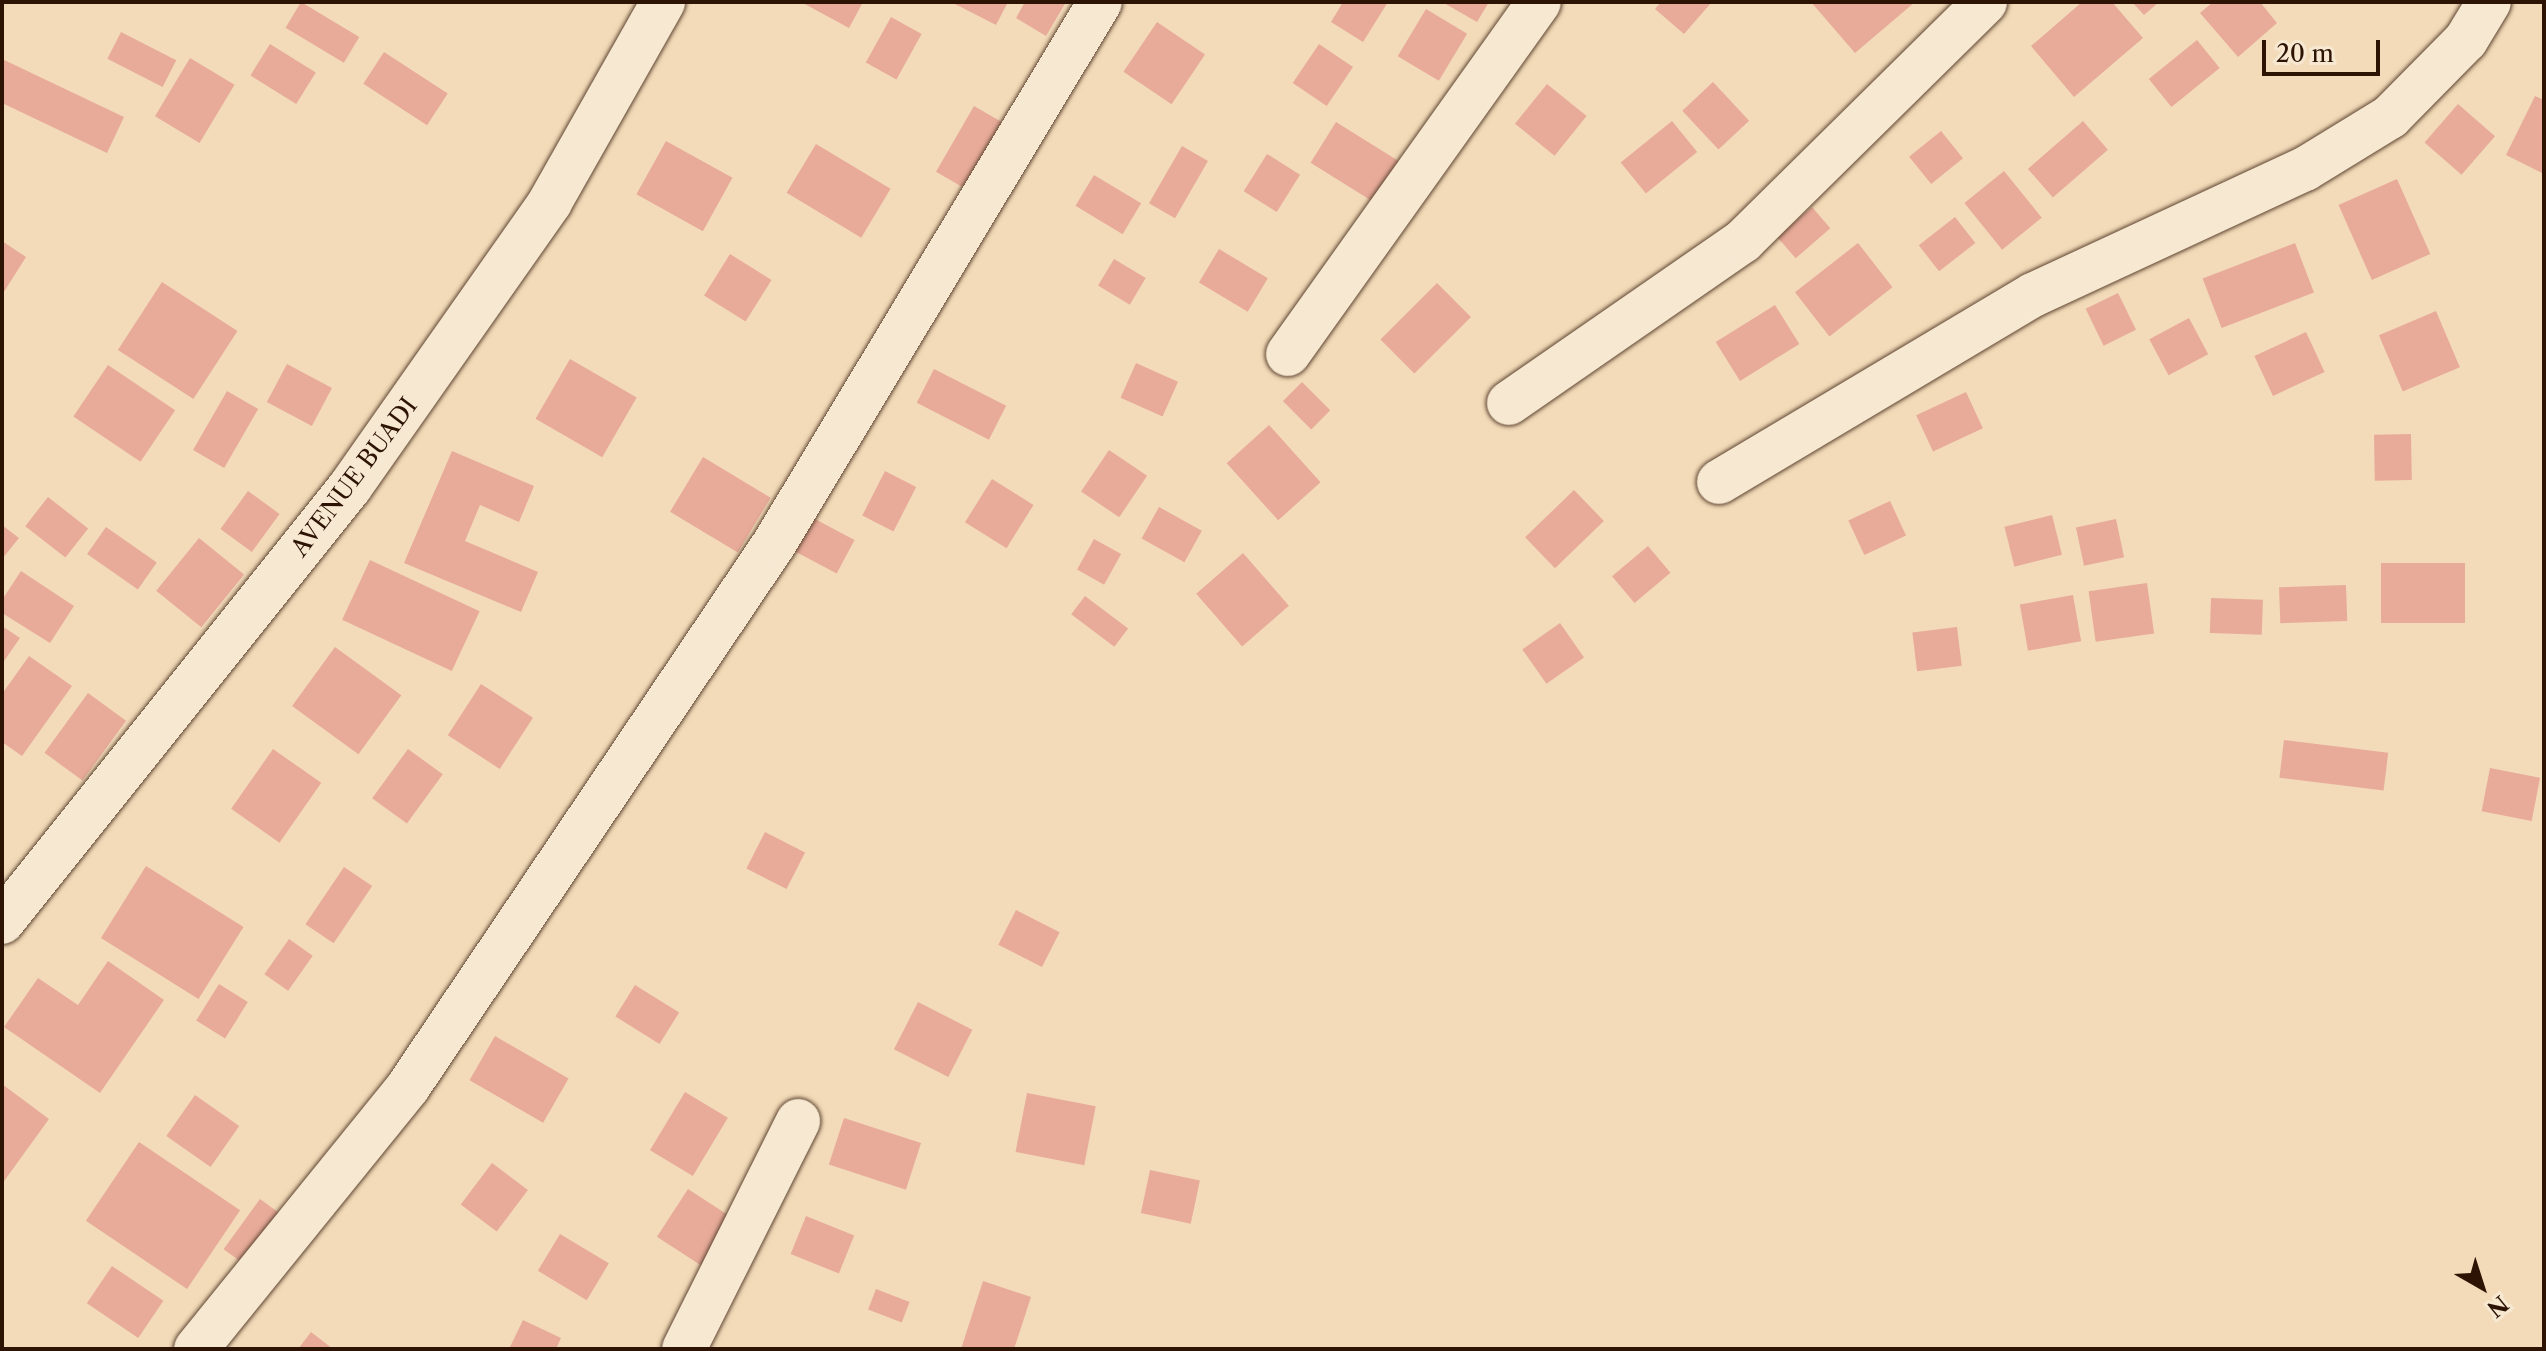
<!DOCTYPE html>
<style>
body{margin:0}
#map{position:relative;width:2546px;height:1351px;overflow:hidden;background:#f3dbb9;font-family:"Libre Caslon Text",serif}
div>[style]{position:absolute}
.building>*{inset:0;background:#e8ab9a;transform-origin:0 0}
.roads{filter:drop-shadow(0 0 2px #5e4531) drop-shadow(0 0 2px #5e4531)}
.street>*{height:44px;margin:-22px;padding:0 22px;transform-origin:22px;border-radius:22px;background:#f7e8d2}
span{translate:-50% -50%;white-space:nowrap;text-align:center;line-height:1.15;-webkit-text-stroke:6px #f7e8d2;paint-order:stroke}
.street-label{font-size:24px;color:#2d1304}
.frame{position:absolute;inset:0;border:4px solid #2d1304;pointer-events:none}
.north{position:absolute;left:2442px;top:1247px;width:80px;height:80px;-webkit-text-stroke:6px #f7e8d2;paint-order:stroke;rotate:141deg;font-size:22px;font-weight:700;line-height:32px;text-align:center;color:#2d1304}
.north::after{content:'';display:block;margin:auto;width:28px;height:36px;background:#2d1304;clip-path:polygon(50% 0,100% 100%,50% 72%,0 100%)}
.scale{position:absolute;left:2262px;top:40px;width:118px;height:36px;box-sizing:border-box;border:4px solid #2d1304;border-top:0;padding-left:10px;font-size:24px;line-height:28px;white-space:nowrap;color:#2d1304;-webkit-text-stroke:6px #f7e8d2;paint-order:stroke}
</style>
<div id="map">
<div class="building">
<div style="left:301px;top:2px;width:68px;height:30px;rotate:31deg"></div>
<div style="clip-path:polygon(801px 2px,863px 2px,849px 28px)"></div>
<div style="clip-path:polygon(951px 2px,1008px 2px,996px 25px)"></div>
<div style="clip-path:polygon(1025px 2px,1066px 2px,1046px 36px,1016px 18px)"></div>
<div style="clip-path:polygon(1343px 2px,1388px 2px,1363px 42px,1331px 22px)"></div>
<div style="clip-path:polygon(1442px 2px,1489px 2px,1477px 22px)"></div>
<div style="clip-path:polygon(1661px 2px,1710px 2px,1711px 3px,1684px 34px,1655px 9px)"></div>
<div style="clip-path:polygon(1811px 2px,1915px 2px,1855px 53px)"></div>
<div style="clip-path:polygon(2082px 2px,2112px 2px,2143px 38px,2074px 97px,2031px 46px)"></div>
<div style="clip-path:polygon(2132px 2px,2159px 2px,2144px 15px)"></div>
<div style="clip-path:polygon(2213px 2px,2260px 2px,2277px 23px,2238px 57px,2200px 13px)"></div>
<div style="left:1426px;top:9px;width:48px;height:55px;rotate:31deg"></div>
<div style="left:891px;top:17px;width:35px;height:52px;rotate:29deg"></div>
<div style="left:1157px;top:22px;width:58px;height:60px;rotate:34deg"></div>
<div style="left:121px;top:32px;width:62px;height:30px;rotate:27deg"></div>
<div style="left:2197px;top:40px;width:36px;height:62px;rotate:51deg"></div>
<div style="left:270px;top:44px;width:54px;height:37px;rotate:32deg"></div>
<div style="left:1319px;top:44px;width:41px;height:47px;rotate:34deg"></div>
<div style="left:384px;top:52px;width:76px;height:38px;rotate:33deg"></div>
<div style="left:190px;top:58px;width:52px;height:68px;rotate:31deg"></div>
<div style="clip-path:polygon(2px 59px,124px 117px,107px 153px,2px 103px)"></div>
<div style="left:1713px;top:82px;width:53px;height:42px;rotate:47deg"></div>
<div style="left:1547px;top:84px;width:51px;height:51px;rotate:39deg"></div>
<div style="clip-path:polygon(2535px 96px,2544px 100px,2544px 174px,2506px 155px)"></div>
<div style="left:2458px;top:104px;width:49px;height:51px;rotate:41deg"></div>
<div style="left:974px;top:106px;width:32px;height:76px;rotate:30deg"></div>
<div style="left:1672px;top:121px;width:40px;height:66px;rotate:51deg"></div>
<div style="left:2083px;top:121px;width:38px;height:73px;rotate:49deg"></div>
<div style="left:1336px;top:122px;width:78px;height:48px;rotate:32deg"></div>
<div style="left:1941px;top:131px;width:35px;height:41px;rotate:51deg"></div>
<div style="left:666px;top:141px;width:76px;height:61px;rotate:29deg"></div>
<div style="left:816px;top:144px;width:87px;height:57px;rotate:31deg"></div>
<div style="left:1182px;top:146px;width:30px;height:66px;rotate:30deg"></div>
<div style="left:1267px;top:154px;width:39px;height:44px;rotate:32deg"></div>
<div style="left:2004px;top:171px;width:60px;height:51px;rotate:51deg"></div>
<div style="left:1094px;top:175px;width:55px;height:36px;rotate:31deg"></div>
<div style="left:2397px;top:179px;width:82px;height:64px;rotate:66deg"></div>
<div style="left:1812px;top:207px;width:28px;height:46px;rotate:49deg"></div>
<div style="left:1955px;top:217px;width:33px;height:46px;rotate:52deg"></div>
<div style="clip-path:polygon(2px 241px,26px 257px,2px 295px)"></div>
<div style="left:1858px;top:243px;width:56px;height:80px;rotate:52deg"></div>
<div style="left:2295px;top:243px;width:53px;height:99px;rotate:69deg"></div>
<div style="left:1219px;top:249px;width:57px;height:39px;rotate:31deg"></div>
<div style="left:730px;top:254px;width:49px;height:49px;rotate:32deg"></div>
<div style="left:1114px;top:259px;width:37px;height:31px;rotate:31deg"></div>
<div style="left:162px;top:282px;width:90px;height:81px;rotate:33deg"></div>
<div style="left:1437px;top:283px;width:48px;height:80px;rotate:45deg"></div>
<div style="left:2118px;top:293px;width:41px;height:36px;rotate:64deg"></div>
<div style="left:1775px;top:305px;width:46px;height:70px;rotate:58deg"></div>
<div style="left:2436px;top:311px;width:61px;height:62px;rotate:67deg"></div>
<div style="left:2189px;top:318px;width:41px;height:45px;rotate:62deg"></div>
<div style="left:2306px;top:332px;width:44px;height:57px;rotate:65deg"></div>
<div style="left:570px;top:359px;width:77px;height:69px;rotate:30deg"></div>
<div style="left:1136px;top:363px;width:46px;height:38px;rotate:24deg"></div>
<div style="left:287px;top:364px;width:51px;height:43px;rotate:28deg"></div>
<div style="left:108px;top:365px;width:81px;height:62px;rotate:34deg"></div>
<div style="left:934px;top:369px;width:81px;height:38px;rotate:27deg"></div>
<div style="left:1302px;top:382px;width:40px;height:27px;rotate:45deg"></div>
<div style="left:227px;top:391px;width:36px;height:68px;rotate:30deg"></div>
<div style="left:1966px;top:392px;width:40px;height:55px;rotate:65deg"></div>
<div style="left:1269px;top:425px;width:77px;height:57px;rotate:48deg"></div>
<div style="left:2411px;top:434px;width:46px;height:37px;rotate:89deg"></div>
<div style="left:1109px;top:450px;width:46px;height:50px;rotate:34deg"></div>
<div style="clip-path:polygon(452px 451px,534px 486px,519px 522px,480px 505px,465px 541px,538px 572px,521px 612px,404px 563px)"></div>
<div style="left:703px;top:457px;width:79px;height:64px;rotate:31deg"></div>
<div style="left:885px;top:471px;width:35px;height:50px;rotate:27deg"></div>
<div style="left:992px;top:479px;width:49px;height:51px;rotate:32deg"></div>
<div style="left:1574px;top:490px;width:43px;height:68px;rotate:46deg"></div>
<div style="left:248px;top:491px;width:39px;height:47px;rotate:36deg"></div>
<div style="left:48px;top:497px;width:51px;height:37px;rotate:38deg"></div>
<div style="left:1890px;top:501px;width:38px;height:46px;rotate:65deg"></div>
<div style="left:1159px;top:507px;width:49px;height:36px;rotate:29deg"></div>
<div style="left:2052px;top:515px;width:41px;height:49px;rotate:76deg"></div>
<div style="left:813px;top:518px;width:47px;height:38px;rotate:28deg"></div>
<div style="left:2116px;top:519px;width:39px;height:41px;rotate:78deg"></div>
<div style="clip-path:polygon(2px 525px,19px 538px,2px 559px)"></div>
<div style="left:106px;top:527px;width:62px;height:33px;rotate:35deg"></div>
<div style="left:199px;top:538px;width:58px;height:68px;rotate:39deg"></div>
<div style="left:1094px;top:539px;width:31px;height:35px;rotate:29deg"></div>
<div style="left:1648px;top:546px;width:35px;height:47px;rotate:50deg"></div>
<div style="left:1243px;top:553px;width:70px;height:62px;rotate:49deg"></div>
<div style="left:370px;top:560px;width:121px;height:66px;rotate:25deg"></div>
<div style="left:2465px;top:563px;width:60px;height:84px;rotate:90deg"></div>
<div style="clip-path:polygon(21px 571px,74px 606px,50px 643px,2px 613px,2px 600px)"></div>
<div style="left:2147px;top:583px;width:51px;height:59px;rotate:82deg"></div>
<div style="left:2346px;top:585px;width:36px;height:67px;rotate:88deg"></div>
<div style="left:2073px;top:595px;width:47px;height:54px;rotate:80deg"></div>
<div style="left:1085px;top:596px;width:54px;height:23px;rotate:37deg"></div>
<div style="left:2211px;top:598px;width:52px;height:35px;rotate:2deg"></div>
<div style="left:1560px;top:623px;width:42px;height:46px;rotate:55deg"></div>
<div style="clip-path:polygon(2px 626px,20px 638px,2px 664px)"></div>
<div style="left:1957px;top:627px;width:39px;height:45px;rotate:83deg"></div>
<div style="left:335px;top:647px;width:82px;height:73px;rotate:36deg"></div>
<div style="clip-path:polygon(29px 656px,72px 686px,22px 756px,2px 742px,2px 694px)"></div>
<div style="left:481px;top:684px;width:62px;height:61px;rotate:33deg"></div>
<div style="left:88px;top:693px;width:47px;height:74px;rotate:36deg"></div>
<div style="left:2284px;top:740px;width:105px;height:38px;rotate:7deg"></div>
<div style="left:273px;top:749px;width:59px;height:73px;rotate:35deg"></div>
<div style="left:408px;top:749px;width:43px;height:61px;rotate:36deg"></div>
<div style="left:2490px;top:768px;width:51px;height:44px;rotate:11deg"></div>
<div style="left:765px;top:832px;width:45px;height:41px;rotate:27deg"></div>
<div style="left:146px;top:866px;width:115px;height:85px;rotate:32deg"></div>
<div style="left:344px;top:867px;width:34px;height:69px;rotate:34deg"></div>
<div style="left:1016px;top:910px;width:49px;height:39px;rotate:27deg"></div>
<div style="left:289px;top:939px;width:29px;height:43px;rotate:35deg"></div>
<div style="clip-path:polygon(108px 961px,164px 1000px,100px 1093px,4px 1027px,38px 978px,78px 1005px)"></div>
<div style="left:219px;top:984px;width:34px;height:43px;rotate:32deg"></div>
<div style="left:635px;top:985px;width:52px;height:37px;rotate:32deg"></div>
<div style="left:918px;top:1002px;width:61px;height:53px;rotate:27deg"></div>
<div style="left:495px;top:1036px;width:85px;height:51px;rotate:30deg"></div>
<div style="clip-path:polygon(2px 1084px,49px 1119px,2px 1184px)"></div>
<div style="left:685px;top:1092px;width:50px;height:68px;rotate:31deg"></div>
<div style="left:1027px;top:1093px;width:70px;height:60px;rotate:11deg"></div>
<div style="left:195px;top:1095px;width:54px;height:50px;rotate:35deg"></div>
<div style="left:844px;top:1118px;width:81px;height:49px;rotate:18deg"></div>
<div style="left:139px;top:1142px;width:122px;height:95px;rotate:34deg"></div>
<div style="left:492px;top:1163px;width:45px;height:52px;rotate:37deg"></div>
<div style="left:1150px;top:1170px;width:51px;height:44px;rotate:12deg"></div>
<div style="left:688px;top:1189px;width:55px;height:57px;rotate:33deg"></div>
<div style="left:260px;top:1199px;width:36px;height:62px;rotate:36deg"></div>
<div style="left:806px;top:1216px;width:52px;height:41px;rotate:22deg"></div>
<div style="left:560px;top:1234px;width:57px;height:43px;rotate:31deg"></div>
<div style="left:112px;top:1266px;width:62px;height:45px;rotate:34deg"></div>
<div style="clip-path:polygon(983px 1281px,1031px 1297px,1014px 1349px,961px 1349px)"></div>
<div style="left:876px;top:1289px;width:36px;height:22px;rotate:21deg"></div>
<div style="clip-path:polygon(523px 1320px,561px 1338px,556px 1349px,509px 1349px)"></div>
<div style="clip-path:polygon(311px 1332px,333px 1349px,298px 1349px)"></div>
</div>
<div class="roads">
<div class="street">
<div style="left:1288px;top:354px;width:432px;rotate:-54.5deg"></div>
<div style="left:1509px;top:403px;width:285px;rotate:-34.7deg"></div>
<div style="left:1743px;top:241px;width:340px;rotate:-44.6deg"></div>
<div style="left:1719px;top:482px;width:365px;rotate:-30.8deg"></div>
<div style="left:2033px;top:295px;width:300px;rotate:-24.9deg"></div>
<div style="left:2305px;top:169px;width:100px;rotate:-31.5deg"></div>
<div style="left:2390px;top:117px;width:108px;rotate:-45.4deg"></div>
<div style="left:2466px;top:40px;width:44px;rotate:-58.8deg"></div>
<div style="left:2px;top:922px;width:557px;rotate:-51.34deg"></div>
<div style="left:350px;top:487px;width:348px;rotate:-54.9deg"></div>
<div style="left:550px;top:202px;width:230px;rotate:-60.5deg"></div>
<div style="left:196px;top:1349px;width:337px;rotate:-51deg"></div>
<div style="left:408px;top:1087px;width:655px;rotate:-56.02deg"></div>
<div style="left:774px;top:544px;width:632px;rotate:-58.97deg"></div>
<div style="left:684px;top:1349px;width:255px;rotate:-63.4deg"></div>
</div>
</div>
<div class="street-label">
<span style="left:354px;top:477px;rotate:-53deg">AVENUE BUADI</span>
</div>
<div class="frame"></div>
<div class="north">N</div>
<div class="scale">20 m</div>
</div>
